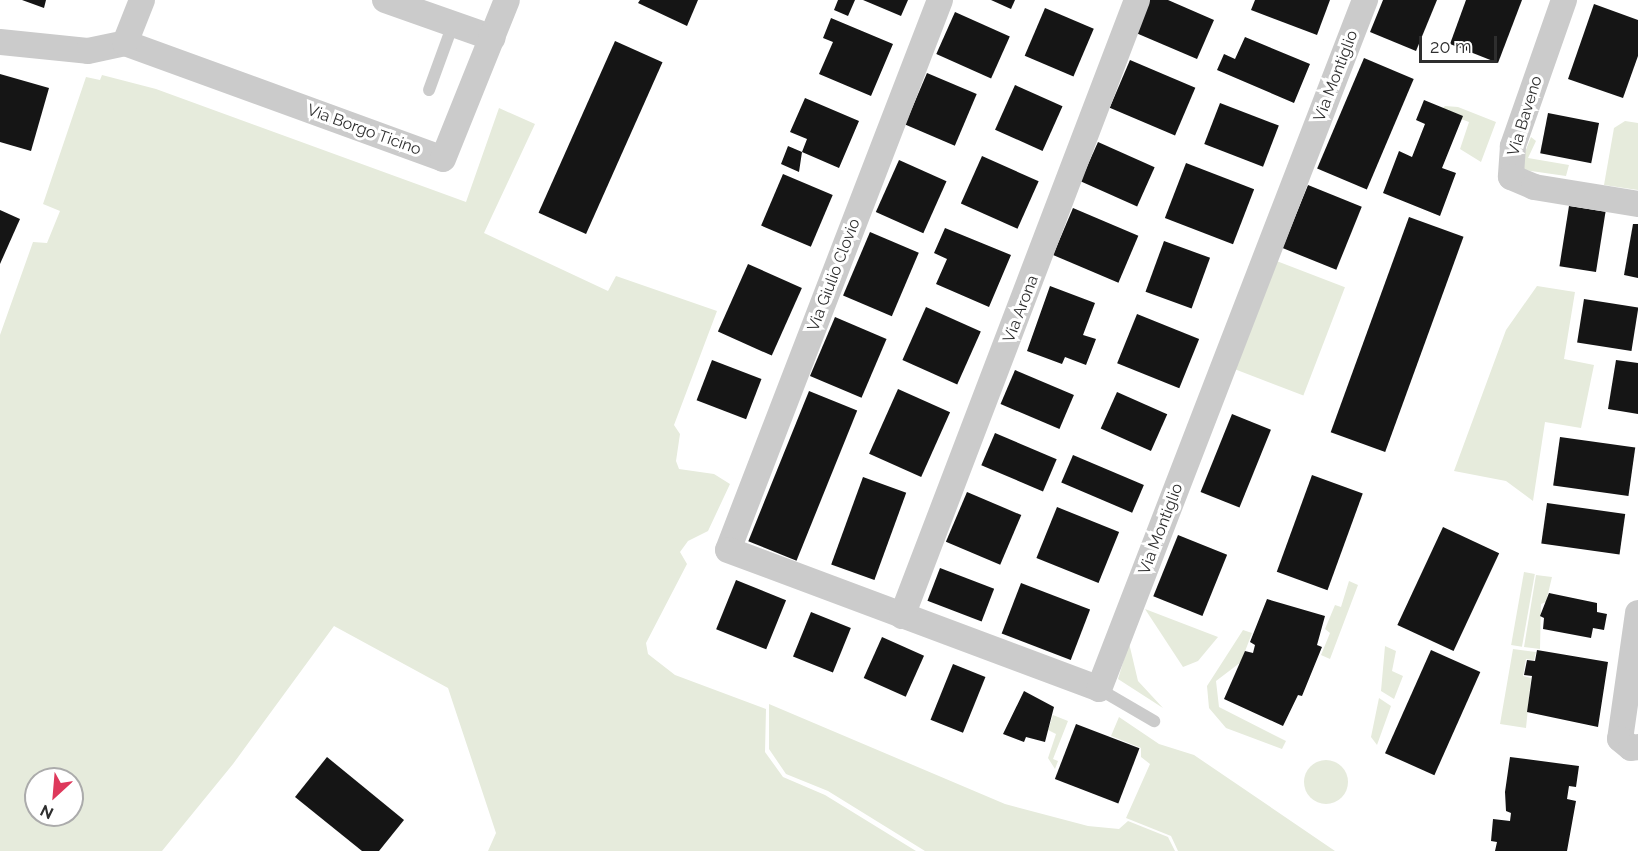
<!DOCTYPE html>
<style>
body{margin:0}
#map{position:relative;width:1638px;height:851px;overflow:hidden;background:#fff;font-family:Raleway,sans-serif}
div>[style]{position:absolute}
.green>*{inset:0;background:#e6ebdc;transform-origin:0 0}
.round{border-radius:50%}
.building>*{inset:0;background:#151515;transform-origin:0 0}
.lane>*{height:12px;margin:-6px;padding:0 6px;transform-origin:6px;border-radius:6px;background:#cbcbcb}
.street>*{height:26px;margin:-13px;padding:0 13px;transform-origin:13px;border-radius:13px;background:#cbcbcb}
span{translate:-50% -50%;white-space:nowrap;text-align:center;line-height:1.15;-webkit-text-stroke:6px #fff;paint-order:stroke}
.street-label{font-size:16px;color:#2e2e2e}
.north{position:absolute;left:24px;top:767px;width:60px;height:60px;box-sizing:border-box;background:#fff;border:2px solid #ababab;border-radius:50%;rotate:206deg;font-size:16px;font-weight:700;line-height:24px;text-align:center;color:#2e2e2e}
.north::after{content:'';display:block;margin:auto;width:21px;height:27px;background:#de385b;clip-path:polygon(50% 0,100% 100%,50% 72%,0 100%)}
.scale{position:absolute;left:1419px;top:36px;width:78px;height:27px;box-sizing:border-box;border:3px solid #2e2e2e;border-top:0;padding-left:8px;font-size:18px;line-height:21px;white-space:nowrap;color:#2e2e2e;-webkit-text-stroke:4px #fff;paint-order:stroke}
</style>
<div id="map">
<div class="green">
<div style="clip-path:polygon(evenodd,102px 75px,156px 89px,466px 202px,499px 108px,535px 124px,484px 233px,608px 291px,616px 276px,717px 311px,674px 425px,680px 434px,676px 461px,679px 469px,714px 474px,730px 484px,708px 531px,688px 541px,680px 552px,687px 564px,646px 643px,648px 654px,675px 675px,766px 709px,765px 752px,783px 777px,825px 795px,916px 851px,488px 851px,496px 833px,448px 688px,334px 626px,233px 764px,162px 851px,0 851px,0 335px,33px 242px,47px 243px,60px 211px,43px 204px,86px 77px,100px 80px,102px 75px,36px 779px,72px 779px,72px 815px,36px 815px,36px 779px)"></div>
<div style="clip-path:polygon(1445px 106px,1458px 107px,1496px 122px,1481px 162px,1460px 149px,1469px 122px,1440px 111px)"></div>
<div style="clip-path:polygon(1625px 121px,1638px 123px,1638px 190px,1604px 185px,1614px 128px)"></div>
<div style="clip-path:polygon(1531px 137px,1536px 141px,1528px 158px,1569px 165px,1566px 176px,1524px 170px,1520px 164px)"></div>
<div style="left:1274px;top:260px;width:76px;height:116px;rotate:21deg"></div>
<div style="clip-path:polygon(1537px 286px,1575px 292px,1564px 359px,1594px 365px,1581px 428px,1545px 422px,1533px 501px,1506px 481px,1454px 471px,1506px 330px)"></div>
<div style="left:1524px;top:572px;width:11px;height:74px;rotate:10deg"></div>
<div style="clip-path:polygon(1536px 575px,1552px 577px,1546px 602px,1541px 604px,1540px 649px,1524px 647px)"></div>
<div style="clip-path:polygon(1349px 581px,1358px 585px,1330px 659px,1321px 655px,1330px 633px,1325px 629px,1335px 605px,1341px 607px)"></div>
<div style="clip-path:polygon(1145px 609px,1218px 637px,1198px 661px,1183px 667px)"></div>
<div style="clip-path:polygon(1243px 630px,1252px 633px,1241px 662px,1216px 681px,1219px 707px,1286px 741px,1282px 749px,1226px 728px,1209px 708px,1207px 686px)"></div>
<div style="clip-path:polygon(1129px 643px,1138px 681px,1163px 708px,1118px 679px)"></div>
<div style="clip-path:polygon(1385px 646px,1396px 651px,1392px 671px,1403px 676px,1394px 699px,1381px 691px)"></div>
<div style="clip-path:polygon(1513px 649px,1536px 652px,1534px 660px,1526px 659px,1523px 676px,1531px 678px,1526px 728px,1500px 724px)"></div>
<div style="clip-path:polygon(1379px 698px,1391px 706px,1377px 745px,1371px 737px)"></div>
<div style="clip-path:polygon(769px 704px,1005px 804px,1088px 826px,1119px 829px,1128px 821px,1168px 837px,1175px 851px,925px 851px,828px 791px,786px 774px,769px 749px)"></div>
<div style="clip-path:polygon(1053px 715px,1068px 721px,1053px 759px,1058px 761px,1055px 769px,1048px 758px,1056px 734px,1048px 730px)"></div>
<div style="clip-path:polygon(1119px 717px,1159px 744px,1194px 755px,1335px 851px,1178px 851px,1171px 836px,1126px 818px,1150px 764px,1141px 757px,1141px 748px,1111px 736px)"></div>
<div class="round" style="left:1304px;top:760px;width:44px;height:44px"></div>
</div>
<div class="building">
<div style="clip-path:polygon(22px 0,46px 0,44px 8px)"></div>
<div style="clip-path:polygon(640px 0,698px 0,687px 26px,638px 3px)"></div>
<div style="clip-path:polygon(838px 0,855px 0,848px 16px,834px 10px)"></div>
<div style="clip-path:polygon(863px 0,908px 0,901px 16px)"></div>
<div style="clip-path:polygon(991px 0,1015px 0,1011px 9px)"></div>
<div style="clip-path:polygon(1150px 0,1168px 0,1214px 20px,1197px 59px,1136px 33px)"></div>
<div style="clip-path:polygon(1255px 0,1330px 0,1317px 35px,1251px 10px)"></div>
<div style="clip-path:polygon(1383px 0,1437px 0,1416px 51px,1370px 32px)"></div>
<div style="clip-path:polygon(1466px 0,1522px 0,1498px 63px,1450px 44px)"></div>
<div style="clip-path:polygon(1594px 4px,1638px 20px,1638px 56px,1623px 98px,1568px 79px)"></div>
<div style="left:1045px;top:8px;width:53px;height:52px;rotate:23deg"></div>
<div style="left:955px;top:12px;width:60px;height:46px;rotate:24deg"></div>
<div style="clip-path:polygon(831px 18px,893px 44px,871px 96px,819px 74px,833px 42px,823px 38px)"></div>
<div style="clip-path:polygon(1245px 37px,1310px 64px,1294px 103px,1217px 70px,1224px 54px,1235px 59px)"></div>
<div style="left:615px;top:41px;width:52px;height:188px;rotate:24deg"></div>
<div style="left:1364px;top:58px;width:54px;height:120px;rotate:23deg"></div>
<div style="left:1130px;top:60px;width:71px;height:52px;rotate:23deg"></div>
<div style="left:927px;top:73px;width:54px;height:56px;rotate:23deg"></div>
<div style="clip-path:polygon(0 74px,49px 88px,31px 151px,0 142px)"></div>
<div style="left:1015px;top:85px;width:52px;height:49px;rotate:24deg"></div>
<div style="clip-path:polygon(805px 98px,859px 121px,839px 168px,802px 152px,799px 172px,781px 164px,788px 146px,802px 152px,807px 139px,790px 132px)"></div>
<div style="clip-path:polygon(1424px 100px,1463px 116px,1442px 168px,1456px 173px,1440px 216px,1383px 193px,1399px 151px,1412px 157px,1425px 124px,1416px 120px)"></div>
<div style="left:1220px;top:103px;width:63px;height:44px;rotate:21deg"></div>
<div style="left:1548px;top:113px;width:52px;height:41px;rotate:11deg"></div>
<div style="left:1098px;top:142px;width:62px;height:43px;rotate:24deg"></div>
<div style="left:982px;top:156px;width:62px;height:52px;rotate:24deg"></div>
<div style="left:899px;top:160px;width:52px;height:57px;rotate:24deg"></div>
<div style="left:1186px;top:163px;width:73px;height:59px;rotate:21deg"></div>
<div style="left:783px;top:174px;width:54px;height:56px;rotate:23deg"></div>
<div style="left:1308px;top:185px;width:58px;height:68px;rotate:22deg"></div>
<div style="left:1569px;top:206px;width:37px;height:61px;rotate:9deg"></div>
<div style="left:1073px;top:208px;width:71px;height:51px;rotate:23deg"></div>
<div style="clip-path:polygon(0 210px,20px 219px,0 264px)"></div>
<div style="left:1409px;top:217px;width:58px;height:229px;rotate:20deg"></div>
<div style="clip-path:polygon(1633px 224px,1638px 224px,1638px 278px,1624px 275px)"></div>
<div style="clip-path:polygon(945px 228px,1011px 255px,989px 307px,936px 284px,947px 259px,934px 253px)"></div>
<div style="left:870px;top:232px;width:53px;height:69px;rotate:23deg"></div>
<div style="left:1164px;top:241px;width:49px;height:54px;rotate:20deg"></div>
<div style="left:748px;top:264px;width:59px;height:74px;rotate:24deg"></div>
<div style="clip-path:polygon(1050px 286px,1095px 303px,1083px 335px,1096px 339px,1086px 365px,1065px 357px,1062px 364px,1027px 351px)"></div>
<div style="left:1584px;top:299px;width:55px;height:44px;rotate:9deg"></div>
<div style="left:926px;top:307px;width:60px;height:58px;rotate:24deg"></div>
<div style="left:1137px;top:314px;width:67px;height:53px;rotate:22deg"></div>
<div style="left:835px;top:317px;width:56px;height:64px;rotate:23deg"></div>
<div style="left:712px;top:360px;width:53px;height:43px;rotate:21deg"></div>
<div style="clip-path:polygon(1616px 360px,1638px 363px,1638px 414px,1608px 409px)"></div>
<div style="left:1015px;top:370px;width:64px;height:37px;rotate:23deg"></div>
<div style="left:898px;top:389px;width:57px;height:71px;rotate:24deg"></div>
<div style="left:809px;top:391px;width:52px;height:162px;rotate:22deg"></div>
<div style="left:1117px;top:392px;width:55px;height:40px;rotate:24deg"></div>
<div style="left:1232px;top:414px;width:42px;height:84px;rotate:22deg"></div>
<div style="left:995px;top:433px;width:67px;height:35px;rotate:23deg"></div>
<div style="left:1560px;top:437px;width:76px;height:49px;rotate:8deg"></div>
<div style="left:1073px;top:455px;width:77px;height:30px;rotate:23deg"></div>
<div style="left:1312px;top:475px;width:54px;height:103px;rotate:20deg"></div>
<div style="left:863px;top:477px;width:46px;height:93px;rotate:20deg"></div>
<div style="left:967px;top:492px;width:59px;height:54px;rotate:23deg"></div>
<div style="left:1547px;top:503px;width:79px;height:41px;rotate:8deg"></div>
<div style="left:1057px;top:507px;width:67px;height:55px;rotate:22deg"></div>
<div style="left:1443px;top:527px;width:62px;height:108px;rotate:25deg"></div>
<div style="left:1178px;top:535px;width:53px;height:66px;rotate:22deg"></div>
<div style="left:940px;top:568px;width:58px;height:35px;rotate:21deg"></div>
<div style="left:736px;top:580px;width:54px;height:53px;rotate:22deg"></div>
<div style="left:1021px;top:583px;width:74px;height:54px;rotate:21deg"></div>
<div style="clip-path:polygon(1549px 593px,1597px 603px,1597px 612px,1607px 614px,1604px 630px,1593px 628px,1591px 638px,1543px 629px,1544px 618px,1540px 616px)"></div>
<div style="clip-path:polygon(1267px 599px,1325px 616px,1317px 645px,1322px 647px,1302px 696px,1298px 695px,1283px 726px,1224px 699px,1245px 651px,1253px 653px,1255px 645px,1250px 642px)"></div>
<div style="left:811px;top:612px;width:43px;height:48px;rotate:22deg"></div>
<div style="left:882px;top:637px;width:46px;height:45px;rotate:24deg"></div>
<div style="left:1431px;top:650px;width:54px;height:113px;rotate:24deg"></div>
<div style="clip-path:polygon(1537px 650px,1608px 662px,1598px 727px,1527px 712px,1532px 676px,1524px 675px,1527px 660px,1535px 661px)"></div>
<div style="left:953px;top:664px;width:35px;height:60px;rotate:22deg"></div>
<div style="clip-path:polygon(1024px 691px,1054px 707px,1045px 742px,1026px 737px,1024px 742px,1003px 734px)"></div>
<div style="left:1076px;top:724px;width:68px;height:59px;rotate:21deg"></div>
<div style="clip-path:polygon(327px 757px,404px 820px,379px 851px,362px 851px,295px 797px)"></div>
<div style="clip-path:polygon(1510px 757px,1579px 766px,1576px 787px,1569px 786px,1567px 799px,1576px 801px,1567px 851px,1495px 851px,1497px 842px,1491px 841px,1493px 819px,1510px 821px,1511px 813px,1506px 811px,1505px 792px)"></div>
</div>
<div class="lane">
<div style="left:429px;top:90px;width:70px;rotate:-70deg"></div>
<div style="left:1099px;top:689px;width:64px;rotate:30.2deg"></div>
</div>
<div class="street">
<div style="left:385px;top:0;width:114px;rotate:19.4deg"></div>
<div style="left:940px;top:0;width:589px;rotate:111.08deg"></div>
<div style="left:728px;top:550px;width:396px;rotate:20.5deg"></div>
<div style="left:1099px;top:689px;width:739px;rotate:-68.89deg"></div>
<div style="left:1564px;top:0;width:155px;rotate:109.3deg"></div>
<div style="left:1513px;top:146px;width:31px;rotate:94deg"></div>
<div style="left:1511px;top:177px;width:25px;rotate:23deg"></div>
<div style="left:1534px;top:187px;width:105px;rotate:9.3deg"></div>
<div style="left:0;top:42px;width:88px;rotate:5.8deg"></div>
<div style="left:88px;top:51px;width:38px;rotate:-12deg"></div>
<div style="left:125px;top:43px;width:338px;rotate:20deg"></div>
<div style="left:443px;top:159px;width:171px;rotate:-68.1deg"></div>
<div style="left:125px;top:43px;width:46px;rotate:-68.4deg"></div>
<div style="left:1638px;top:613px;width:127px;rotate:98.1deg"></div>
<div style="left:1620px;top:739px;width:14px;rotate:39deg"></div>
<div style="left:1631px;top:748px;width:7px;rotate:-8deg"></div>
<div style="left:902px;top:616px;width:659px;rotate:-69.12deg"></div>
</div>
<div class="street-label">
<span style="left:1336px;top:76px;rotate:-69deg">Via Montiglio</span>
<span style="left:1525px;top:116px;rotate:-73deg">Via Baveno</span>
<span style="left:364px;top:130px;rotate:20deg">Via Borgo Ticino</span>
<span style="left:834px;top:275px;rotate:-69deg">Via Giulio Clovio</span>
<span style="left:1021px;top:309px;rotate:-69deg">Via Arona</span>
<span style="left:1161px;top:529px;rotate:-69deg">Via Montiglio</span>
</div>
<div class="north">N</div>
<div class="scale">20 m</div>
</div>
